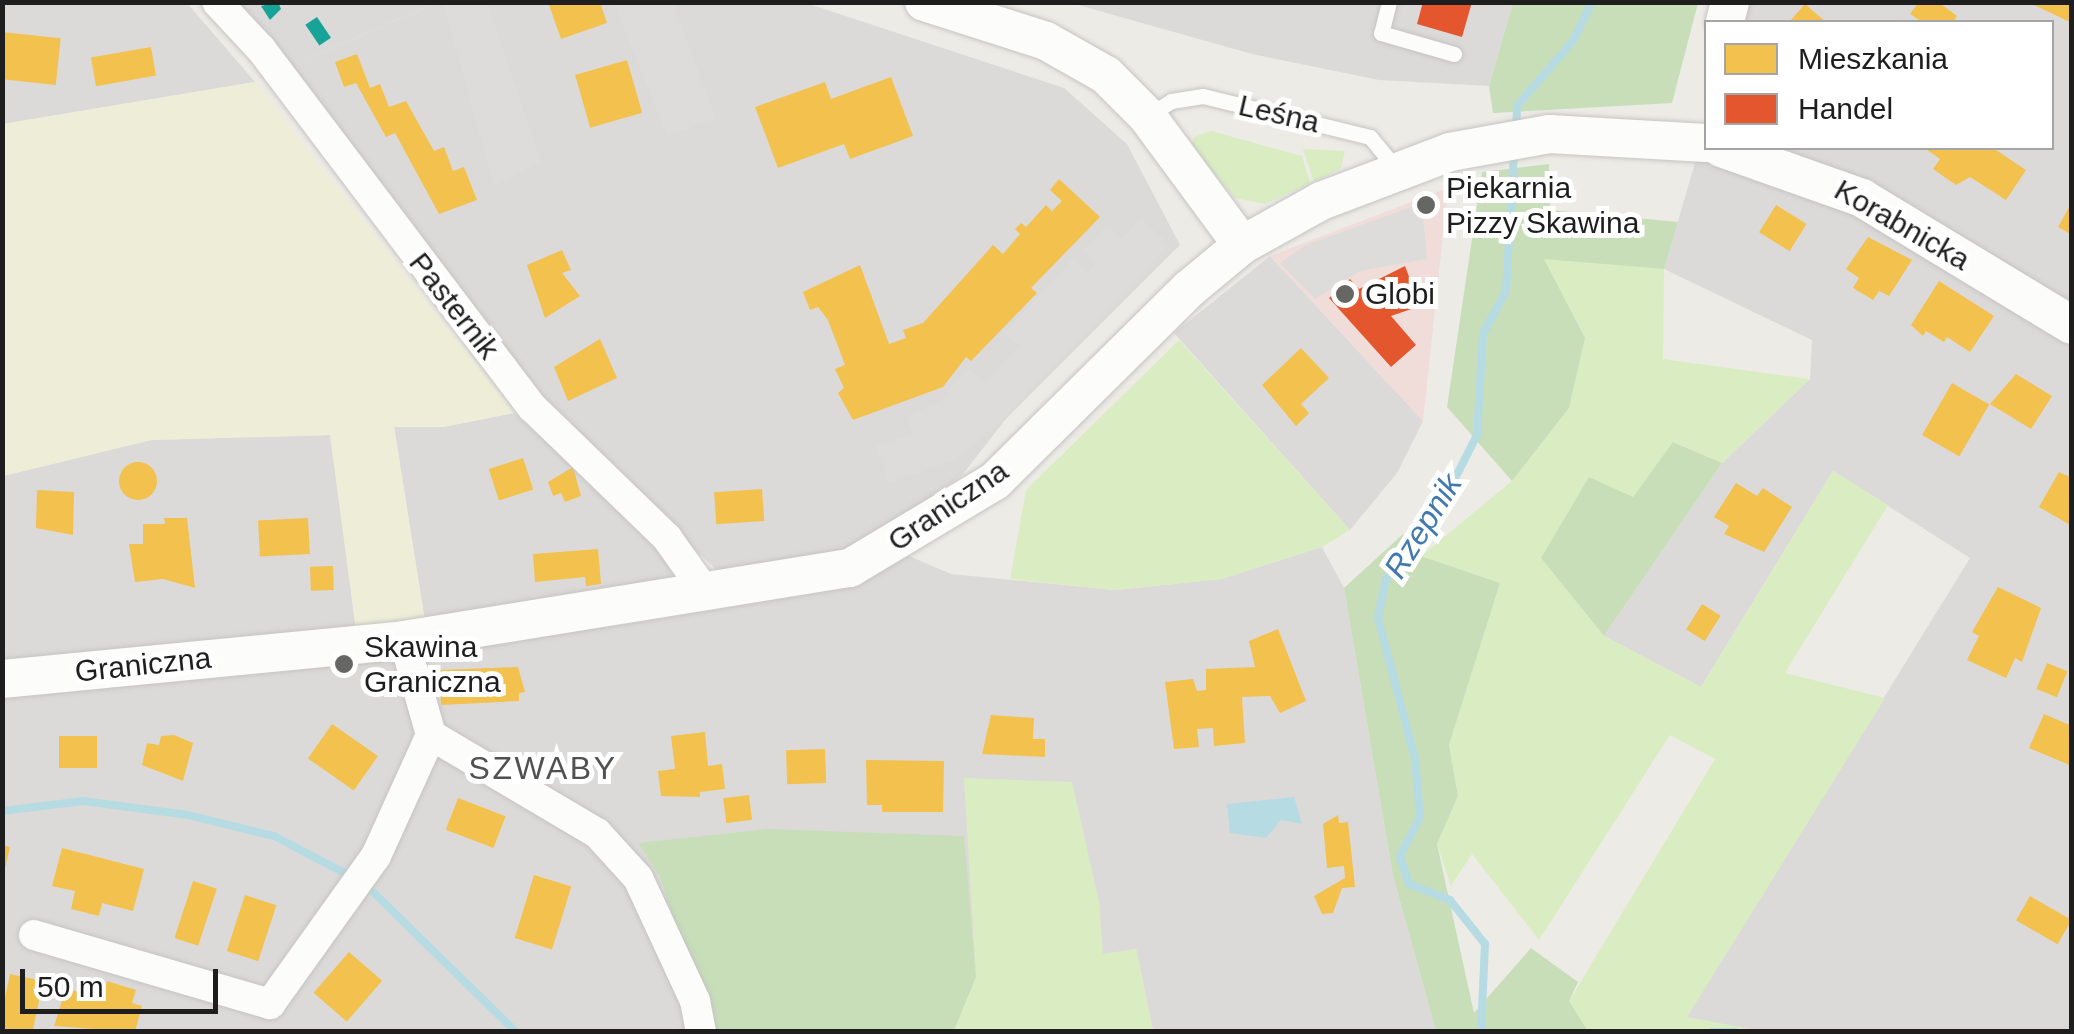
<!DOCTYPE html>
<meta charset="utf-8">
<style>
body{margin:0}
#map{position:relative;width:2074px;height:1034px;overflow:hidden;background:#edebe6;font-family:Arial,sans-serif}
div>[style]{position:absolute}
.residential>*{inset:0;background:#dcdad8}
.commercial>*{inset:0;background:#f0ddda}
.religious>*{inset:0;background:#dbdad8}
.farmland>*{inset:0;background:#eeeed8}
.grass>*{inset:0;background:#daedc2}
.forest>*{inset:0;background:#c7deb9}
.parking>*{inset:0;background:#dddcda}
.water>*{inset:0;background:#b7dbe3}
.homes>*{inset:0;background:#f2c14e;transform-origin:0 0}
.round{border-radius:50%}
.shops>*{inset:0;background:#e4572e}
.public>*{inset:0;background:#17a398;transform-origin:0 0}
.stream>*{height:8px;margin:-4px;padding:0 4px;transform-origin:4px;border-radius:4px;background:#b7dbe3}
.roads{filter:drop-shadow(0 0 2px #c5c4c2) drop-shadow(0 0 2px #c5c4c2)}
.service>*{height:15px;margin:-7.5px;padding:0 7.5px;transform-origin:7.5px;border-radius:7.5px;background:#fcfcfb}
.minor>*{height:30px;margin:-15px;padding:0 15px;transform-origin:15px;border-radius:15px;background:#fcfcfb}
.tertiary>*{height:38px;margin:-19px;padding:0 19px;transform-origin:19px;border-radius:19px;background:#fcfcfb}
.dots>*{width:28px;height:28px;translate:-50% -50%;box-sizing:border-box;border:5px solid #fff;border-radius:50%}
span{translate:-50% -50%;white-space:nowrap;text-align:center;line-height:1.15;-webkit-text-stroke:10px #fff;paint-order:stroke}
.street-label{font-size:30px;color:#1e1e1e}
.poi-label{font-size:30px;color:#1e1e1e}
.left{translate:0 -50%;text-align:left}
.water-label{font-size:32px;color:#4079af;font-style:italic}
.neighbourhood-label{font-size:32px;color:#515151;letter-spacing:2.5px}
.frame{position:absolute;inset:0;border:5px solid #1e1e1e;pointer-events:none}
.legend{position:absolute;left:1704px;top:20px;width:350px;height:130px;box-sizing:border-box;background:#fff;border:2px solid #a5a5a5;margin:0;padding:12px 18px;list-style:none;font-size:30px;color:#1e1e1e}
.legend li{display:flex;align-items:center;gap:20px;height:50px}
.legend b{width:50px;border:2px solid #a5a5a5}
.scale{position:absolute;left:20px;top:969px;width:198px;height:45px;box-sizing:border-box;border:5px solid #1e1e1e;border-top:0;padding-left:12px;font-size:30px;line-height:35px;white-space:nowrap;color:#1e1e1e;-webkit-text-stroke:8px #fff;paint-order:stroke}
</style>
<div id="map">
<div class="residential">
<div style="clip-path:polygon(3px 3px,187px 3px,255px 82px,3px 124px)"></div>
<div style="clip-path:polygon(436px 3px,806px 3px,1064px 88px,1127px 144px,1180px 245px,1005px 420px,963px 474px,886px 533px,843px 553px,723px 576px,539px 403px,284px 69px)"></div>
<div style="clip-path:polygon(1071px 3px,1513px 3px,1489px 86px,1379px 80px,1252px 54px)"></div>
<div style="clip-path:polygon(1741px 3px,2071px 3px,2071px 1031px,1761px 1032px,1686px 1018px,1970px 558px,1833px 471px,1701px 687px,1604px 636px,1722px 463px,1810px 379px,1812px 340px,1664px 269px,1706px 125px,1706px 148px,2052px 148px,2052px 22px,1736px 22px)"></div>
<div style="clip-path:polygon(1270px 256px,1423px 421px,1397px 473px,1350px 530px,1174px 333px)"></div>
<div style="clip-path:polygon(514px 413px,659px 543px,678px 589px,425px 622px,394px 426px,443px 427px)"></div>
<div style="clip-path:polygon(331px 435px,356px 630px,3px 668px,3px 476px,151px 440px)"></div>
<div style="clip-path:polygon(1322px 547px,1344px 588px,1393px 876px,1436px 1031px,1153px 1031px,1136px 949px,976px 977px,963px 836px,639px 843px,660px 877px,709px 1031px,3px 1032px,3px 690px,628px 624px,765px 601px,909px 556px,951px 574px,1115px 590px,1221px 579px)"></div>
</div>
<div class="commercial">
<div style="clip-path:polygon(1448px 188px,1423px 421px,1270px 256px)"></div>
</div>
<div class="religious">
<div style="clip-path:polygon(228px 3px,436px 3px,284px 69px)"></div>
</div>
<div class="farmland">
<div style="clip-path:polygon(255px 82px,514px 413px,443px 427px,394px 427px,425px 622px,356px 630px,330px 435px,151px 440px,3px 476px,3px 124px)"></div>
</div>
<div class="grass">
<div style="clip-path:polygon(1211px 131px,1302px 156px,1310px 183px,1265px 204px,1235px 198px,1191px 147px,1194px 137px)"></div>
<div style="clip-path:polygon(1303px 149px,1345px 151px,1341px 168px,1314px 182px)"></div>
<div style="clip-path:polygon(1543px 258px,1664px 269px,1663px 359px,1810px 379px,1722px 463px,1674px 442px,1633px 497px,1541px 558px,1604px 636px,1701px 687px,1833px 471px,1888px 505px,1785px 673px,1885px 698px,1687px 1017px,1761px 1031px,1588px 1031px,1569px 1001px,1715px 759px,1670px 735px,1539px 940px,1472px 854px,1451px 886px,1437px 844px,1458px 796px,1449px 745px,1500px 583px,1421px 556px,1512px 481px,1569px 408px,1585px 338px)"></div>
<div style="clip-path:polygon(1179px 340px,1350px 530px,1322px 547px,1221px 579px,1115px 590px,1010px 579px,1026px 490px)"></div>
<div style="clip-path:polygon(964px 778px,1072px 782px,1099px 902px,1103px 954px,1136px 949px,1153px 1031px,954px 1032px,976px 977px)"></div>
</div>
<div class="forest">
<div style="clip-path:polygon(1513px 3px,1698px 3px,1672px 103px,1493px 113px,1489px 86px)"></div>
<div style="clip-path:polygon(1549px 164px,1550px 210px,1678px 222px,1664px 269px,1544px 259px,1585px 338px,1569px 408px,1512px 481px,1447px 407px,1482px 172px)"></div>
<div style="clip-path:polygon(1673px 442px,1722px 463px,1604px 636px,1541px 558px,1589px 477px,1633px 497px)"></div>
<div style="clip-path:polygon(1403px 534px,1421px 556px,1500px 583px,1449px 745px,1458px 796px,1437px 844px,1474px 1013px,1531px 948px,1578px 982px,1569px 1001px,1588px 1031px,1436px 1031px,1393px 876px,1344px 588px)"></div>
<div style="clip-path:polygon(768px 829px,964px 836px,976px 977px,954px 1031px,709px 1031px,660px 877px,638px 843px)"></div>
</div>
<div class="parking">
<div style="clip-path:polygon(443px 3px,487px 3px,541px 161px,494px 186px)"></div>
<div style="clip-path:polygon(614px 3px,673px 3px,716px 118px,667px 136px)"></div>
<div style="clip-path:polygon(1422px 203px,1427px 259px,1360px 271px,1315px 299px,1280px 263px,1306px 245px)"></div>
<div style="clip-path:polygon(1141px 218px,1169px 245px,992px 430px,955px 460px,889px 483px,876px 446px,913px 434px,907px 417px,940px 401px,968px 369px,987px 382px,1019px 345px,1003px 334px,1073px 259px,1088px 273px,1096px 262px,1083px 251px,1107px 225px,1122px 239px)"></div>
</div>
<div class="water">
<div style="clip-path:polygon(1294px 797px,1302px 824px,1281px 820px,1266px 838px,1230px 833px,1227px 804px)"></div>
</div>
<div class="homes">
<div style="clip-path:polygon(548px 2px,600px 2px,607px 23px,561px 39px)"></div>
<div style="clip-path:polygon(1919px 2px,1938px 2px,1957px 16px,1953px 22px,1922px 22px,1910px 14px)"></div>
<div style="clip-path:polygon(2028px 2px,2072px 2px,2072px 23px)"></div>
<div style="clip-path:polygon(1805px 4px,1826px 22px,1789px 22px)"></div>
<div style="left:2px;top:32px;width:59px;height:47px;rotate:6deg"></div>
<div style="left:151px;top:47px;width:29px;height:61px;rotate:80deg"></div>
<div style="clip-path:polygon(357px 54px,370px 88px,380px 84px,389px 107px,406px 101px,434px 151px,444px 147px,453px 171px,464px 167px,477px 200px,439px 214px,395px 133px,386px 137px,356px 83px,344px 87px,335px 62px)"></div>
<div style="left:627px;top:60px;width:55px;height:54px;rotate:74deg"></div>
<div style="clip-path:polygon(891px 77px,913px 136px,850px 159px,844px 144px,778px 168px,755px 107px,825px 82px,831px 99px)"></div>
<div style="clip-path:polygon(1924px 148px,1993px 148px,2026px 170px,2006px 200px,1970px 177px,1956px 185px,1933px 169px,1940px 159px)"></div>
<div style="clip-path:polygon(1059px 179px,1100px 217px,1031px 288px,1037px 293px,971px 361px,966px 357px,943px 387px,853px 420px,838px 393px,844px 388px,835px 369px,845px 365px,828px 320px,818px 307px,810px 310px,803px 292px,860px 265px,889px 344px,906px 338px,903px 330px,923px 323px,993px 245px,1003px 254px,1020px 234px,1015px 229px,1021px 223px,1026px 227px,1046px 205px,1052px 211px,1062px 201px,1050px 190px)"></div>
<div style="clip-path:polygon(2072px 202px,2072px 235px,2058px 227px)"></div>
<div style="left:1776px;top:205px;width:36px;height:32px;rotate:32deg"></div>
<div style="clip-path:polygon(1868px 237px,1912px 260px,1889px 296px,1879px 291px,1873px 300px,1853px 288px,1859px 278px,1846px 269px)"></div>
<div style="clip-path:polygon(562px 250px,571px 270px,562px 273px,580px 296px,545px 318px,527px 265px)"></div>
<div style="clip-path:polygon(1939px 281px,1994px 316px,1970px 352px,1947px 337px,1944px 342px,1926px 331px,1923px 336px,1911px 325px)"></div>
<div style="clip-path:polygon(600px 339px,617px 378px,568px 401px,554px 367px)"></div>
<div style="clip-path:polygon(1301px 348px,1329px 378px,1301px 404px,1309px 413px,1296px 426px,1262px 385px)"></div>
<div style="clip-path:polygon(2016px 374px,2052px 396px,2031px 429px,1990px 404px)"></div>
<div style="left:1952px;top:383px;width:43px;height:60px;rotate:30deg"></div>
<div style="left:523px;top:458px;width:33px;height:36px;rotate:72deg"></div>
<div class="round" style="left:119px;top:462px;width:38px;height:38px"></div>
<div style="clip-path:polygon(573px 467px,581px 496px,565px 502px,561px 493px,553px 496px,548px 482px)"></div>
<div style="clip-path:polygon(2059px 472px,2072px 478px,2072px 526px,2039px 507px)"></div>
<div style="clip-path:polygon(1736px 483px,1757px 496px,1763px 488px,1792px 507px,1764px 552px,1724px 534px,1729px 526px,1714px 517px)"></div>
<div style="left:762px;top:489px;width:32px;height:48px;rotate:86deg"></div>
<div style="clip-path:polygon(37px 490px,74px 492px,73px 535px,36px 528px)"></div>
<div style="clip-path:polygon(164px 518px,187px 518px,195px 588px,163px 579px,135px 582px,129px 544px,143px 544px,143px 524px,165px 524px)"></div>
<div style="left:308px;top:518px;width:36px;height:50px;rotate:87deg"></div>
<div style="clip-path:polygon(598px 549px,601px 584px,586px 586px,585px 577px,535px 582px,533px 554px)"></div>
<div style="left:333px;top:566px;width:24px;height:23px;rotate:88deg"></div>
<div style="clip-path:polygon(1998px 587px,2041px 608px,2022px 662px,2015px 658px,2006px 678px,1967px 660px,1979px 636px,1972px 632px)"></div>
<div style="left:1702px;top:604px;width:22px;height:30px;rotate:32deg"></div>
<div style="clip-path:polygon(1278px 629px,1306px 701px,1280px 713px,1270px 696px,1242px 697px,1245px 743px,1214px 746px,1213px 728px,1197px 729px,1199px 747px,1174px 749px,1165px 682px,1193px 679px,1197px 691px,1206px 690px,1206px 669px,1255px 667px,1249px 641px)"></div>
<div style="left:2047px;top:663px;width:22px;height:28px;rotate:22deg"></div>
<div style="clip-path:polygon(518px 667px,525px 692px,519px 693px,519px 701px,441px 705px,439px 670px)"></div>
<div style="clip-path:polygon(2044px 714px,2072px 726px,2072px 766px,2029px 748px)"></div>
<div style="clip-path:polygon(991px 715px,1034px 718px,1033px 739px,1045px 739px,1045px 757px,982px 754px)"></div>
<div style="left:332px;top:724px;width:56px;height:42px;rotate:35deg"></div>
<div style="clip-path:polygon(705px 732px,708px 766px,722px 764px,725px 789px,700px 792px,700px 797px,661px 796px,658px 771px,675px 769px,671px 736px)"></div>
<div style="clip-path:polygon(174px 735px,193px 743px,183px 781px,142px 765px,147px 743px,159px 745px,161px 736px)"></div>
<div style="left:59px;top:736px;width:38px;height:32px"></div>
<div style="left:825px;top:749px;width:34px;height:39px;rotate:88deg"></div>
<div style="clip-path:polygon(866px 760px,944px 761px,943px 812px,882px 812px,882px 805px,867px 805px)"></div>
<div style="left:749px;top:795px;width:25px;height:26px;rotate:83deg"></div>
<div style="left:458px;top:798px;width:51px;height:34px;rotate:21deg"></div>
<div style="clip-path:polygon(1338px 815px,1339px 823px,1348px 822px,1355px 887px,1342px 888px,1333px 913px,1322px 914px,1314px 896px,1345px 878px,1344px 866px,1327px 868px,1323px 824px)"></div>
<div style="clip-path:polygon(2px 845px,10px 847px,4px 873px,2px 872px)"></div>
<div style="clip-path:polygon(62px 848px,144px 869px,133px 911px,102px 903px,99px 916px,71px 909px,75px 891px,52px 886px)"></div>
<div style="left:534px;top:875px;width:39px;height:66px;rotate:17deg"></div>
<div style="left:193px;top:881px;width:25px;height:60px;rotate:18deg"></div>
<div style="left:245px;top:895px;width:33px;height:59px;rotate:18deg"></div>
<div style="left:2030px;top:896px;width:48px;height:28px;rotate:30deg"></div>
<div style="left:349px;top:952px;width:44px;height:54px;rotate:41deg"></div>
<div style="left:10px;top:974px;width:34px;height:54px;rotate:12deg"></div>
<div style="clip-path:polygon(107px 981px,136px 990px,132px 1003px,142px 1006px,135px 1032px,54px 1026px,66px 988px,90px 996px,92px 986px,105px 989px)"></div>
</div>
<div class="shops">
<div style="clip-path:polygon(1423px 2px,1472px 2px,1462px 37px,1417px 24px)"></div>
<div style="clip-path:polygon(1405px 266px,1420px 306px,1391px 316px,1416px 345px,1391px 367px,1329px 298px,1350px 279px,1359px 289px)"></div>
</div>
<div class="public">
<div style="clip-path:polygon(278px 2px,281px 9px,270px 20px,261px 6px)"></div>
<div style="left:317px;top:17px;width:25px;height:14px;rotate:56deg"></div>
</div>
<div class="stream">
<div style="left:1516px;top:128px;width:22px;rotate:-87deg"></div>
<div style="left:1517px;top:106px;width:86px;rotate:-49.3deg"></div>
<div style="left:1573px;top:41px;width:43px;rotate:-64deg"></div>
<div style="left:2px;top:811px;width:82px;rotate:-7deg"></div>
<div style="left:83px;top:801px;width:106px;rotate:7.6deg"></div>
<div style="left:188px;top:815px;width:89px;rotate:13.7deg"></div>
<div style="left:274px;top:836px;width:88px;rotate:27.7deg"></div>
<div style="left:366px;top:885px;width:210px;rotate:44.4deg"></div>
<div style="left:1481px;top:1032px;width:88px;rotate:-87.4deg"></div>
<div style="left:1485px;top:944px;width:56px;rotate:-128.5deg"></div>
<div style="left:1450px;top:900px;width:44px;rotate:-158.7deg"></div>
<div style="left:1409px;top:884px;width:29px;rotate:-108deg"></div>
<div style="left:1400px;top:856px;width:44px;rotate:-62.9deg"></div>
<div style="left:1420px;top:817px;width:58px;rotate:-94.9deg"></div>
<div style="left:1415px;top:759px;width:146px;rotate:-104.7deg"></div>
<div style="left:1378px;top:618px;width:38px;rotate:-79deg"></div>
<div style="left:1385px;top:581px;width:96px;rotate:-53.5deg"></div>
<div style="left:1442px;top:504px;width:77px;rotate:-63.1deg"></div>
<div style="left:1477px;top:435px;width:101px;rotate:-86.6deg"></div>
<div style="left:1483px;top:334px;width:49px;rotate:-61.9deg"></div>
<div style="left:1506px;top:291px;width:139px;rotate:-86.7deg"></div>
<div style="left:1712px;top:1032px;width:23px"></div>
</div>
<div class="roads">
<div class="service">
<div style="left:1389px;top:2px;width:32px;rotate:104deg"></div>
<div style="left:1381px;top:33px;width:76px;rotate:16deg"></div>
<div style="left:1149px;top:115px;width:26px;rotate:-32deg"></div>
<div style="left:1171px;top:101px;width:32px;rotate:-9deg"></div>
<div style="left:1203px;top:96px;width:172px;rotate:13.8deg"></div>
<div style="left:1370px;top:137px;width:44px;rotate:50.5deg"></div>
</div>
<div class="minor">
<div style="left:217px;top:2px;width:64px;rotate:46.9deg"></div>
<div style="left:261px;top:49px;width:450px;rotate:52.9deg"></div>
<div style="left:533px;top:408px;width:187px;rotate:44.1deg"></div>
<div style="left:667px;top:538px;width:69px;rotate:54.5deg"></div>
<div style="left:404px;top:640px;width:99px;rotate:74.1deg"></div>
<div style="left:431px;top:735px;width:193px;rotate:30.6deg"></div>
<div style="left:597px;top:833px;width:61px;rotate:47.7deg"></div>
<div style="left:638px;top:878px;width:136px;rotate:65.1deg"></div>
<div style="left:695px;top:1001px;width:32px;rotate:79deg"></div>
<div style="left:34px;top:935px;width:246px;rotate:16.3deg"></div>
<div style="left:270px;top:1004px;width:182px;rotate:-54.4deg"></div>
<div style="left:376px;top:856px;width:133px;rotate:-65.6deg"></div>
</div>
<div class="tertiary">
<div style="left:924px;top:2px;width:128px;rotate:17.7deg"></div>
<div style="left:1046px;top:41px;width:69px;rotate:29.5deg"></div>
<div style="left:1106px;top:75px;width:58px;rotate:45deg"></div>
<div style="left:1147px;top:116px;width:160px;rotate:53.6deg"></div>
<div style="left:1725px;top:22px;width:21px;rotate:-76deg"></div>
<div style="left:1721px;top:148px;width:150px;rotate:19.5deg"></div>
<div style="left:1862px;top:198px;width:245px;rotate:31.2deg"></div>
<div style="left:2px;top:679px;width:404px;rotate:-5.5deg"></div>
<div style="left:404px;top:640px;width:452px;rotate:-9.2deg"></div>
<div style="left:850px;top:568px;width:169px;rotate:-31deg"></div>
<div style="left:995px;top:481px;width:273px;rotate:-44.7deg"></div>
<div style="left:1189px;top:289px;width:69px;rotate:-39.7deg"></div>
<div style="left:1242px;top:245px;width:90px;rotate:-29.1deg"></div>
<div style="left:1321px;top:201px;width:138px;rotate:-20.8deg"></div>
<div style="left:1450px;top:152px;width:101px;rotate:-10.3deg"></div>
<div style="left:1549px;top:134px;width:157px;rotate:3.3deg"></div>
</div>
</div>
<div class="dots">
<div style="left:1426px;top:205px;background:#666664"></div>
<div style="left:1345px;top:294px;background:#666664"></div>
<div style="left:344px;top:664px;background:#666664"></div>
</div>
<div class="street-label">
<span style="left:1279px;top:114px;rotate:13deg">Leśna</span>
<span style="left:1902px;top:225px;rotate:30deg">Korabnicka</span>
<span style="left:454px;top:306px;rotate:52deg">Pasternik</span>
<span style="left:948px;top:506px;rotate:-34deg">Graniczna</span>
<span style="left:143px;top:665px;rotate:-6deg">Graniczna</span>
</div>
<div class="poi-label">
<span class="left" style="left:1446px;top:205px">Piekarnia<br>Pizzy Skawina</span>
<span class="left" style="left:1365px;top:294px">Globi</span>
<span class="left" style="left:364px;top:664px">Skawina<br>Graniczna</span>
</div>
<div class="water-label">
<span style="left:1423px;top:526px;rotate:-58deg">Rzepnik</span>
</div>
<div class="neighbourhood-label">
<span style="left:543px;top:768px">SZWABY</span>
</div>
<div class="frame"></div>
<ul class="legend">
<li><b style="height:28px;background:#f2c14e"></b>Mieszkania</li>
<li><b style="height:28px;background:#e4572e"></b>Handel</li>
</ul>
<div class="scale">50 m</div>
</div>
